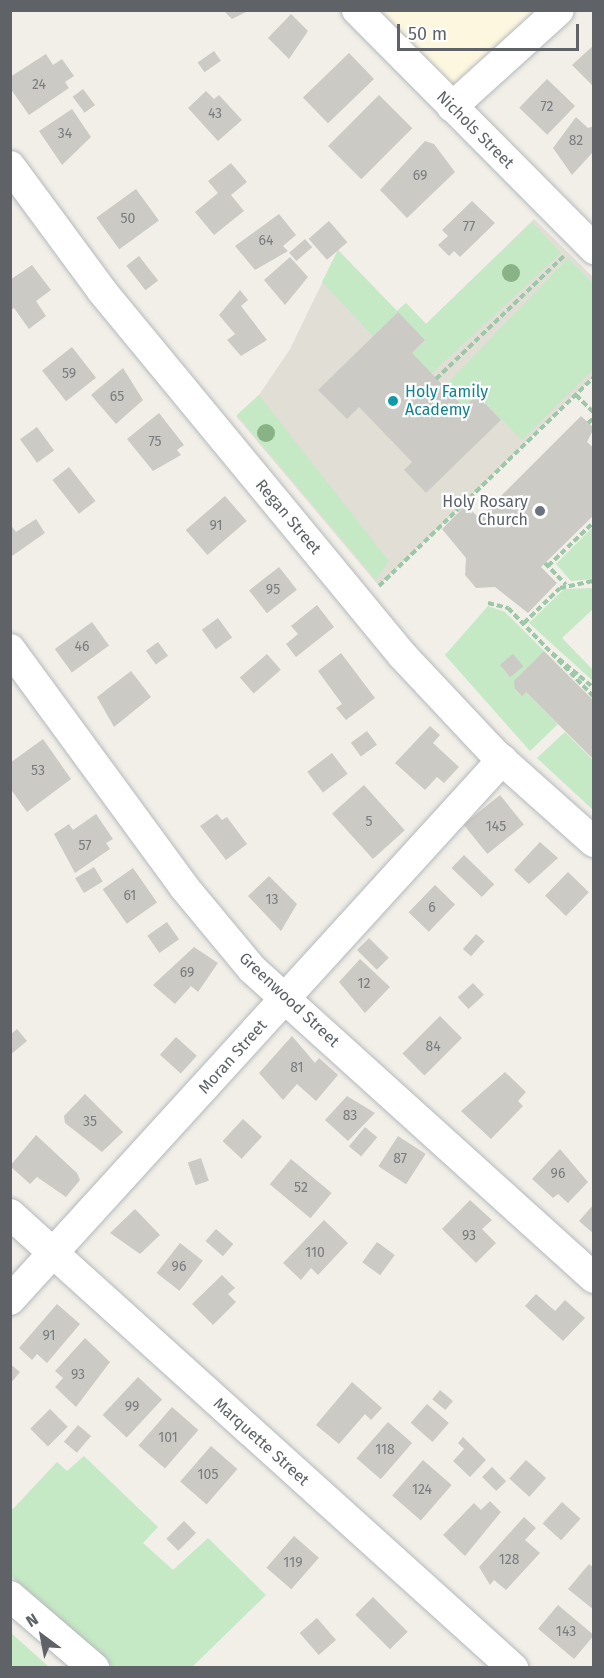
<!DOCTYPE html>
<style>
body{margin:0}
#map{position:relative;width:604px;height:1678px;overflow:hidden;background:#f1efe8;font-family:"Fira Sans",sans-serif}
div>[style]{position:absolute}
.commercial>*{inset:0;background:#fef7e0}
.education>*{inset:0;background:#e1ded6}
.green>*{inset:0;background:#c5e8c5}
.building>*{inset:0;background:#cccac5;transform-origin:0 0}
.path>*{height:4px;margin-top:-2px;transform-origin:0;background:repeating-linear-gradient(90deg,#9cc7a9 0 6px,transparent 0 9px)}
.roads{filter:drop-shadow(0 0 2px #b5b8bc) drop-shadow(0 0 2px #b5b8bc)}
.minor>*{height:30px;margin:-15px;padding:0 15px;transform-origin:15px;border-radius:15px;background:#fff}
.trees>*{width:18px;height:18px;margin:-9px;border-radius:50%;background:#89b387}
.dots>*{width:16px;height:16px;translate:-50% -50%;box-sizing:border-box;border:3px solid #fff;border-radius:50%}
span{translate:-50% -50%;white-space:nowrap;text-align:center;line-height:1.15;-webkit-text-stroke:4.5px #fff;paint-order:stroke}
.number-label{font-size:14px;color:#7a7d7f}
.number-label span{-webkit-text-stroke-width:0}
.street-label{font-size:16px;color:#5f6368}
.culture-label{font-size:16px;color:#0d838f}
.left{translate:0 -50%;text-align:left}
.worship-label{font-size:16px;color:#5b616d}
.right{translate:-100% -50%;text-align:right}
.frame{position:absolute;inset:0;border:12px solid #5f6368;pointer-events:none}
.north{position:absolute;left:12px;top:1606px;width:60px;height:60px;-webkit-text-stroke:4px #fff;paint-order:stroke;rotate:328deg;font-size:16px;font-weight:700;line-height:24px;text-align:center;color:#5f6368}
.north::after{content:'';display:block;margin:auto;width:21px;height:27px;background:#5f6368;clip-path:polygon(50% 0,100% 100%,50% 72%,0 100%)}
.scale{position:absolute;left:397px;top:24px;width:182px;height:27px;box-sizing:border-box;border:3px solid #5f6368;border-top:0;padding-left:8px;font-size:18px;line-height:21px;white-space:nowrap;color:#5f6368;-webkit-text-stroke:4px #fff;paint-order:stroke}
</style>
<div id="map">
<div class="commercial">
<div style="clip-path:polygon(359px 11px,560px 11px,452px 107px)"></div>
</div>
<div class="education">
<div style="clip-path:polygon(534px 219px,593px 277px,593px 377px,379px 586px,236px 416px,259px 395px,290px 349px,338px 250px,397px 311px,406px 303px,426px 324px)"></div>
</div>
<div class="green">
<div style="clip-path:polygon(532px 222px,561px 253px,431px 374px,412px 353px,425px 340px,398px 312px,373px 336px,322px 282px,338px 250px,397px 311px,406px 303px,426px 324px)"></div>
<div style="clip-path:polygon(568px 258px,593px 283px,593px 370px,522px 440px,477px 395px,464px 407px,444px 387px)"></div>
<div style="clip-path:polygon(259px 395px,389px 561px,376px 580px,237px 415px)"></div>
<div style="clip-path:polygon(593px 527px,593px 579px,571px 581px,556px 564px)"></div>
<div style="clip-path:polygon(593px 588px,593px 609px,562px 638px,593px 670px,593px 681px,529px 623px,564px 589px)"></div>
<div style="clip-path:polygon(488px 606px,505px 612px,544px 651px,515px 689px,521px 695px,526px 692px,558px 724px,530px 751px,445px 655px)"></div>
<div style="clip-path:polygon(565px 732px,593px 760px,593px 810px,537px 758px)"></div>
<div style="clip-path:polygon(84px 1456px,158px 1527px,143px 1543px,173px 1570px,208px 1538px,266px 1595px,192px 1667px,113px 1667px,11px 1576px,11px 1511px,57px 1462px,67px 1471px)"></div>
<div style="clip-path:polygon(10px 1633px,11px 1633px,49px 1667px,11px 1667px)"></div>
</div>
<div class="building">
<div style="clip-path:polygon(223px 10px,250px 10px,232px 19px)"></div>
<div style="clip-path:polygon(291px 14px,308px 31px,289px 59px,268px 38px)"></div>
<div style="clip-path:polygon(594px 45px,594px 87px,572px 65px)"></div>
<div style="left:214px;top:51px;width:12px;height:20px;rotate:55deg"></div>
<div style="left:349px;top:53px;width:36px;height:64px;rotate:46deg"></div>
<div style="clip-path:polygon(46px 54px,53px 65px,62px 59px,74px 76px,65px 82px,69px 88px,29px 115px,10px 88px,10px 77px)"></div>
<div style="left:547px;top:79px;width:39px;height:40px;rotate:44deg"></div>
<div style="left:83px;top:89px;width:20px;height:13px;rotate:53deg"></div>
<div style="clip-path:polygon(206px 91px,214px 99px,219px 95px,242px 120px,218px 141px,188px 108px)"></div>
<div style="left:379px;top:95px;width:47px;height:72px;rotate:45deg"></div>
<div style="clip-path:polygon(72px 109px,91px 137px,62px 165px,39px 131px)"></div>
<div style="clip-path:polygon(576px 117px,588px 128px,594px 126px,594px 151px,572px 175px,553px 148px)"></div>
<div style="clip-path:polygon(425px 141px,434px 144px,455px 172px,407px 218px,380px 190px)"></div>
<div style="clip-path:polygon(231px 163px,247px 182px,231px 195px,244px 211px,214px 235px,195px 212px,218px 193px,208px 181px)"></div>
<div style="left:136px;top:189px;width:39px;height:49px;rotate:54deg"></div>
<div style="clip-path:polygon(472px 201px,495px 223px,460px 257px,454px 251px,449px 256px,438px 245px,448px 236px,442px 230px)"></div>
<div style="clip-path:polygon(279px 214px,296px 235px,283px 246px,288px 251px,255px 270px,235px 246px)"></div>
<div style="left:329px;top:221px;width:28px;height:27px;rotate:49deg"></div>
<div style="left:305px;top:239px;width:11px;height:21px;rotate:49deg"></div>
<div style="left:139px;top:256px;width:31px;height:16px;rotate:52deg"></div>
<div style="clip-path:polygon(290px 257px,308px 277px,285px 305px,264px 280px)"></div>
<div style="clip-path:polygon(32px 265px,51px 290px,36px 301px,46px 316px,29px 329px,14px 308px,10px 311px,10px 280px)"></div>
<div style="clip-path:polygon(240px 290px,248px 300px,241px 306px,267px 340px,241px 356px,227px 340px,235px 334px,219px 315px)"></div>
<div style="clip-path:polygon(398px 312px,425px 340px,412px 353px,464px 407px,477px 395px,501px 420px,426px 493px,404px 470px,412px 462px,359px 407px,347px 419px,318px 390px)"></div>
<div style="left:72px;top:347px;width:39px;height:38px;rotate:52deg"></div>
<div style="clip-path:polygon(123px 368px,143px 400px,116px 424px,91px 395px)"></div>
<div style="clip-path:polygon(159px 413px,184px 445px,177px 450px,181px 455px,153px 471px,127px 439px)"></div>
<div style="clip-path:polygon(581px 416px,594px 428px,587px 442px,594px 448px,594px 515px,541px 567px,557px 583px,528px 613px,495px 587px,476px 588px,465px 575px,466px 558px,442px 529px,466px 505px,479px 518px)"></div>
<div style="left:37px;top:427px;width:29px;height:21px;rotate:54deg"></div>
<div style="left:69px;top:467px;width:43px;height:21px;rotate:52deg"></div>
<div style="left:225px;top:496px;width:33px;height:52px;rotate:49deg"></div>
<div style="clip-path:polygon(36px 519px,45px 533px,12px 556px,10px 524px,16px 532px)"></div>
<div style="left:279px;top:567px;width:29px;height:38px;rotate:52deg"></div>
<div style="clip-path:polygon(317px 605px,334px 627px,296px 657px,286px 644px,298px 634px,291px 626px)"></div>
<div style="left:218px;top:618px;width:24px;height:20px;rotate:54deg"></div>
<div style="left:92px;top:622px;width:29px;height:46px;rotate:54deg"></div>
<div style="left:158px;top:642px;width:17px;height:15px;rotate:54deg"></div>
<div style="clip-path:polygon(544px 651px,594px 701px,594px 760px,526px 692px,522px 696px,515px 689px,514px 681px)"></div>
<div style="clip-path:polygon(341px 653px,375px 698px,346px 720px,336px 708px,342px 704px,318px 671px)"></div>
<div style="left:267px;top:654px;width:21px;height:36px;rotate:49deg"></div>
<div style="left:513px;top:654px;width:16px;height:17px;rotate:50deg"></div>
<div style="clip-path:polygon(131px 671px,151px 697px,114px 727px,97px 697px)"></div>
<div style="clip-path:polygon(430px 726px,440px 735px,433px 743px,459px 767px,444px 783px,437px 777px,425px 790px,395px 763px)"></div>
<div style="left:367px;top:731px;width:17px;height:20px;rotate:54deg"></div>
<div style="clip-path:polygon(43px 739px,71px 779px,27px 812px,10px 788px,10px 763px)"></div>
<div style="left:332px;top:753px;width:26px;height:31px;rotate:53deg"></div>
<div style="left:364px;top:785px;width:61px;height:43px;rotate:48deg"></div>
<div style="left:500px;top:795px;width:38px;height:47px;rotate:51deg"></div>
<div style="clip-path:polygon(96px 814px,113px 839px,106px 843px,110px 849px,75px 873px,54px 834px,69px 824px,73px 830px)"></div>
<div style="clip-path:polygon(217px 814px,222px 820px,227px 817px,247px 844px,226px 860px,200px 826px)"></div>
<div style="clip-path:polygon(540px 842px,558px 858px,529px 884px,514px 870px)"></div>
<div style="left:464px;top:855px;width:42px;height:18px;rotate:44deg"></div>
<div style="left:94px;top:867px;width:17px;height:22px;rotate:59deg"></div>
<div style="left:133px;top:868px;width:42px;height:37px;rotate:55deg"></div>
<div style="left:568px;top:872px;width:29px;height:33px;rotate:44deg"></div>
<div style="clip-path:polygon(269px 876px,297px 904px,281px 931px,248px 896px)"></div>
<div style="left:435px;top:885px;width:28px;height:38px;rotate:44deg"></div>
<div style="left:167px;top:922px;width:21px;height:24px;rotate:55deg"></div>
<div style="left:476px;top:934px;width:11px;height:20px;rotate:41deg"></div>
<div style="left:369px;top:938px;width:28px;height:17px;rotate:45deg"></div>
<div style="clip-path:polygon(194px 947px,218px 963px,198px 992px,191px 986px,175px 1004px,153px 985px)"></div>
<div style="clip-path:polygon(360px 959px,390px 987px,365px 1013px,339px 982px)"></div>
<div style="left:473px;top:983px;width:16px;height:21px;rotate:47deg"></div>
<div style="left:440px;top:1016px;width:31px;height:53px;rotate:45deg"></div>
<div style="clip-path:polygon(17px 1029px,27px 1041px,10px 1055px,10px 1035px)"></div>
<div style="clip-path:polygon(292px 1036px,315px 1063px,319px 1058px,338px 1075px,316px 1101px,297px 1084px,283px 1100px,259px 1073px)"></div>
<div style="left:176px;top:1037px;width:28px;height:24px;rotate:42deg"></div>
<div style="clip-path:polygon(505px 1072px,526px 1092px,518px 1101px,523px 1106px,491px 1139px,461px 1111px)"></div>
<div style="clip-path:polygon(85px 1094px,123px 1132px,102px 1152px,65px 1123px,64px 1116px)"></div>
<div style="clip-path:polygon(347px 1096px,375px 1113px,348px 1141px,325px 1120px)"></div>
<div style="left:243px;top:1119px;width:26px;height:30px;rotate:43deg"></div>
<div style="left:365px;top:1127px;width:16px;height:25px;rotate:40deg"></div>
<div style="clip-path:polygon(36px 1135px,77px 1173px,80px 1180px,66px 1197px,37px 1177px,30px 1184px,10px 1166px)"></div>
<div style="left:398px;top:1136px;width:33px;height:36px;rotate:33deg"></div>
<div style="clip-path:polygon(560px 1149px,588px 1182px,568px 1203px,558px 1194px,553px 1198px,532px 1179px)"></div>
<div style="left:201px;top:1158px;width:24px;height:14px;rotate:71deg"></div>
<div style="left:291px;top:1159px;width:53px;height:33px;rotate:40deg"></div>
<div style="clip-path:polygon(470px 1200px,492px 1220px,482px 1229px,496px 1243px,476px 1263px,442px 1229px)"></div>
<div style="clip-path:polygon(594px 1204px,594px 1234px,579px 1221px)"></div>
<div style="clip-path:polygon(135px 1209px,160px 1235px,140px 1254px,110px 1233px)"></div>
<div style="clip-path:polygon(324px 1220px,348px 1243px,318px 1275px,311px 1268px,301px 1280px,283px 1263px)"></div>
<div style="left:216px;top:1229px;width:23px;height:16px;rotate:41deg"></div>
<div style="left:377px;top:1242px;width:22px;height:25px;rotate:36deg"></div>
<div style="left:180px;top:1243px;width:29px;height:38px;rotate:38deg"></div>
<div style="clip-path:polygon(222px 1275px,235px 1288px,228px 1294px,236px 1302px,213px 1325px,192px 1304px)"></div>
<div style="clip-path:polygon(536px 1294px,555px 1311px,565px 1300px,585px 1318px,563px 1341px,525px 1306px)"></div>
<div style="clip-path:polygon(57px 1304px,80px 1324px,47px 1363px,37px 1354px,32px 1360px,19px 1348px)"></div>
<div style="clip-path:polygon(85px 1338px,110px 1362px,76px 1407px,55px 1387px,63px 1378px,55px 1371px)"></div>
<div style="clip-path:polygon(10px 1364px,20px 1372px,10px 1384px)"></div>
<div style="left:138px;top:1377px;width:33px;height:52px;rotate:43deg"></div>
<div style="clip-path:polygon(352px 1382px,382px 1408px,371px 1420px,365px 1414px,339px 1444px,316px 1425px)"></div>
<div style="left:440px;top:1390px;width:17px;height:12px;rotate:40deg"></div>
<div style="left:427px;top:1404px;width:29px;height:25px;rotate:41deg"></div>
<div style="left:172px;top:1407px;width:35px;height:51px;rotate:41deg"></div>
<div style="left:50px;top:1409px;width:25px;height:28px;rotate:45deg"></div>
<div style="left:388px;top:1422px;width:32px;height:48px;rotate:41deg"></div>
<div style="left:78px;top:1425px;width:17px;height:22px;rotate:40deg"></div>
<div style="clip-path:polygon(463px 1437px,486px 1460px,470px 1477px,453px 1461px,464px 1449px,458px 1443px)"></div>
<div style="left:211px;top:1446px;width:35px;height:47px;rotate:41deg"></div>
<div style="left:423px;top:1460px;width:38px;height:47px;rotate:41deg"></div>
<div style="left:526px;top:1460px;width:27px;height:25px;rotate:42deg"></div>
<div style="left:492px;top:1467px;width:20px;height:14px;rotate:45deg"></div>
<div style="clip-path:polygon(490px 1501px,501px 1512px,465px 1556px,443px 1535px,474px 1503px,481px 1510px)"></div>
<div style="left:562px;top:1502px;width:25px;height:29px;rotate:42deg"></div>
<div style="clip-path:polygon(524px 1517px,536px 1528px,525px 1540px,540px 1553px,506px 1590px,494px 1580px,490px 1585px,479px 1567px)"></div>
<div style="left:184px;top:1521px;width:17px;height:25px;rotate:45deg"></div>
<div style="left:294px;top:1536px;width:33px;height:42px;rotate:41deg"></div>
<div style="clip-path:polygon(589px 1564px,594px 1568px,594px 1610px,568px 1589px)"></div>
<div style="left:373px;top:1597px;width:49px;height:25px;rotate:45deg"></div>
<div style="left:558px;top:1605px;width:47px;height:31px;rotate:40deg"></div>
<div style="left:317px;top:1618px;width:29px;height:23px;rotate:49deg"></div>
</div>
<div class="path">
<div style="left:436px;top:379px;width:178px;rotate:-43.9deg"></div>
<div style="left:576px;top:395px;width:25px;rotate:45deg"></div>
<div style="left:588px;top:423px;width:8px;rotate:-40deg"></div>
<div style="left:545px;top:563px;width:30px;rotate:46deg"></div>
<div style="left:548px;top:566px;width:64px;rotate:-43.7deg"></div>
<div style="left:379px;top:586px;width:300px;rotate:-44.2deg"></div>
<div style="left:488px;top:603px;width:21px;rotate:14deg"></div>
<div style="left:508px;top:608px;width:124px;rotate:46deg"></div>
<div style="left:524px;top:623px;width:50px;rotate:-44.2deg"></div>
<div style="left:560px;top:588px;width:35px;rotate:-12deg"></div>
<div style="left:552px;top:653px;width:55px;rotate:39.8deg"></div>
</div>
<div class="roads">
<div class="minor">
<div style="left:357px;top:10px;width:337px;rotate:45.2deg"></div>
<div style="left:452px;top:107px;width:144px;rotate:-42.2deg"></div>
<div style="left:10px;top:166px;width:155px;rotate:53.6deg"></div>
<div style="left:102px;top:291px;width:472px;rotate:50.5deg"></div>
<div style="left:402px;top:655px;width:134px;rotate:46.8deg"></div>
<div style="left:494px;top:753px;width:134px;rotate:41.7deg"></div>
<div style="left:10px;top:649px;width:295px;rotate:53.8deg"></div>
<div style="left:184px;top:887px;width:107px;rotate:50.3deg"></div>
<div style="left:252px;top:969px;width:461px;rotate:42.1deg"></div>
<div style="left:10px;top:1214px;width:678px;rotate:42.07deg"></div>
<div style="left:10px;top:1300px;width:731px;rotate:-47.66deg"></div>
<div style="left:10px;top:1596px;width:111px;rotate:40.6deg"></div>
</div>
</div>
<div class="trees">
<div style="left:511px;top:273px"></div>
<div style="left:266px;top:433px"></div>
</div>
<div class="dots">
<div style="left:393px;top:401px;background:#0f9aa8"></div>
<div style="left:540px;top:511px;background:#6b7280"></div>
</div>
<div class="number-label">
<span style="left:39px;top:85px">24</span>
<span style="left:547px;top:107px">72</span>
<span style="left:215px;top:114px">43</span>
<span style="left:65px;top:134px">34</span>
<span style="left:576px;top:141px">82</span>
<span style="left:420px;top:176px">69</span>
<span style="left:128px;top:219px">50</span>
<span style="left:469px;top:227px">77</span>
<span style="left:266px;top:241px">64</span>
<span style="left:69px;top:374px">59</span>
<span style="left:117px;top:397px">65</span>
<span style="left:155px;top:442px">75</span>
<span style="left:216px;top:526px">91</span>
<span style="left:273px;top:590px">95</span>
<span style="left:82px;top:647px">46</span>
<span style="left:38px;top:771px">53</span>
<span style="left:369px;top:822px">5</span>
<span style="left:496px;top:827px">145</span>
<span style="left:85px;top:846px">57</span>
<span style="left:130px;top:896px">61</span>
<span style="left:272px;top:900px">13</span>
<span style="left:432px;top:908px">6</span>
<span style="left:187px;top:973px">69</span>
<span style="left:364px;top:984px">12</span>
<span style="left:433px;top:1047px">84</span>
<span style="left:297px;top:1068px">81</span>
<span style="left:350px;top:1116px">83</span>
<span style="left:90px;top:1122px">35</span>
<span style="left:400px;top:1159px">87</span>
<span style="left:558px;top:1174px">96</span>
<span style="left:301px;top:1188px">52</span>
<span style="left:469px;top:1236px">93</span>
<span style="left:315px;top:1253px">110</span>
<span style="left:179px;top:1267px">96</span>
<span style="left:49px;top:1336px">91</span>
<span style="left:78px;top:1375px">93</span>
<span style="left:132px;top:1407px">99</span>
<span style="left:168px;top:1438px">101</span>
<span style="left:385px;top:1450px">118</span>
<span style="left:208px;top:1475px">105</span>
<span style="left:422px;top:1490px">124</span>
<span style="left:509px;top:1560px">128</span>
<span style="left:293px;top:1563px">119</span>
<span style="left:566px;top:1632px">143</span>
</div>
<div class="street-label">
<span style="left:475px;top:130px;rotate:45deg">Nichols Street</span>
<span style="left:288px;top:517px;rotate:50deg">Regan Street</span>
<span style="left:289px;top:1000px;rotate:43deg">Greenwood Street</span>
<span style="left:233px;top:1057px;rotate:-48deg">Moran Street</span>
<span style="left:261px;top:1442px;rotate:42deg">Marquette Street</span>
</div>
<div class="culture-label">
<span class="left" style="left:405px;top:401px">Holy Family<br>Academy</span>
</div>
<div class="worship-label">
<span class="right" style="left:528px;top:511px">Holy Rosary<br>Church</span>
</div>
<div class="frame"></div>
<div class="north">N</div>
<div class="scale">50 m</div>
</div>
